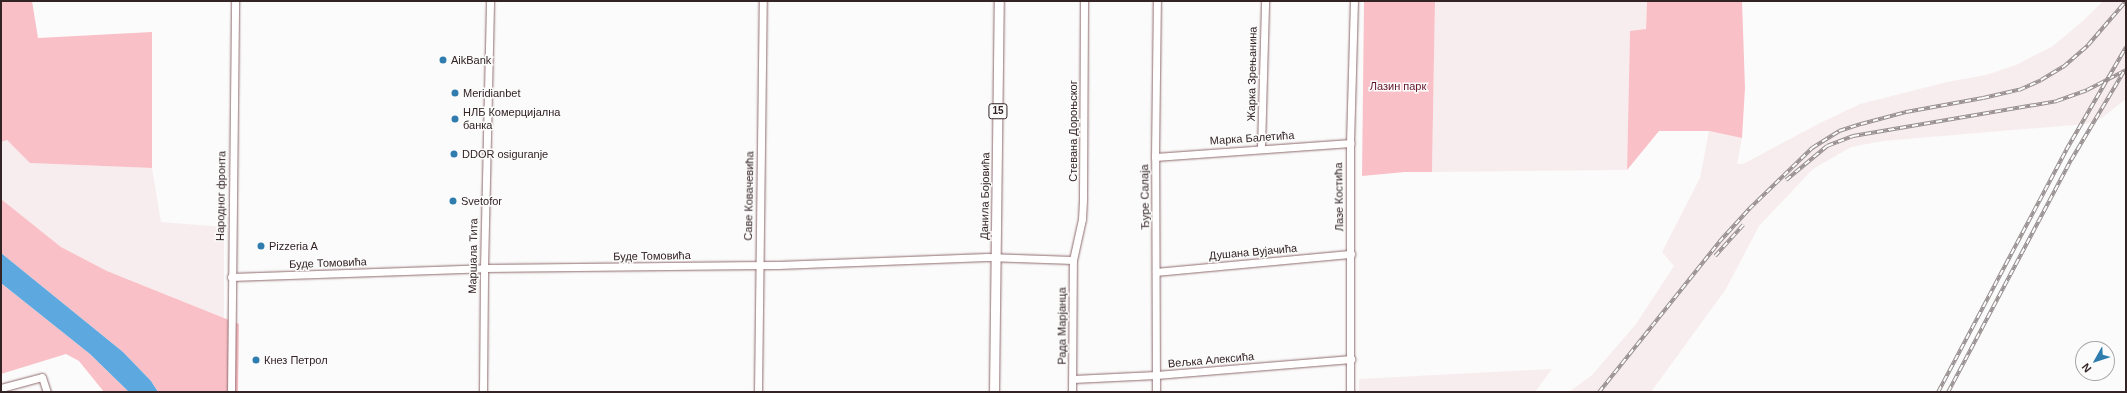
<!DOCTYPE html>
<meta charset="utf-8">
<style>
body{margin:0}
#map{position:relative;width:2127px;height:393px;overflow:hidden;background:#fbfbfb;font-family:Arial,sans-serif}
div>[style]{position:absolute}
.built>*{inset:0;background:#f8edee}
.green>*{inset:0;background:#f9c1c7}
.water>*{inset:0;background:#5ca8df}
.roads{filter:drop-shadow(0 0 1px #8f696d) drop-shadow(0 0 1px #8f696d)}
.minor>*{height:7px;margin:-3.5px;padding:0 3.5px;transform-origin:3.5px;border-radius:3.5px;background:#fff}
.major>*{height:9px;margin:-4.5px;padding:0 4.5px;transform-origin:4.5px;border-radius:4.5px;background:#fff}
.rail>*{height:3.5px;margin-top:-1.75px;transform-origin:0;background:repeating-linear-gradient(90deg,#fbfbfb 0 6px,#978f90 0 12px);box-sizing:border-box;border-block:1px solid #978f90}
.dots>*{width:11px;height:11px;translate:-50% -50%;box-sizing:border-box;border:2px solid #fbfbfb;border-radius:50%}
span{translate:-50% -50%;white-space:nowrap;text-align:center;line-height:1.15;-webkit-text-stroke:3px #fbfbfb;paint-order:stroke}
.shield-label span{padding:1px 3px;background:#fbfbfb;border:1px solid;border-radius:3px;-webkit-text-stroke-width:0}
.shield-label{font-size:10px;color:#332325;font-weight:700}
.poi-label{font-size:11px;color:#332325}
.left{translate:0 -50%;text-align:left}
.street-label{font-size:11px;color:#332325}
.park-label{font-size:11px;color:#651529}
.frame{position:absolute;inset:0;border:2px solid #332325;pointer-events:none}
.north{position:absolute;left:2075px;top:341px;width:40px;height:40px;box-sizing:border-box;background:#fbfbfb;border:1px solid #aba5a5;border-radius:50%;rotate:231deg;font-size:11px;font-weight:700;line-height:16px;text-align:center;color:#332325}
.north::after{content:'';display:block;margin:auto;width:14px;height:18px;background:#307caf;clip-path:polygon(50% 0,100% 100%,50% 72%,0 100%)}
</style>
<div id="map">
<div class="built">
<div style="clip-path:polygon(1435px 1px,1647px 1px,1646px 29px,1630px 32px,1627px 170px,1432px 172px)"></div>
<div style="clip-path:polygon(2103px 1px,2126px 1px,2126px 99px,2102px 118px,2086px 124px,1883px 141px,1851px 147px,1813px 169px,1759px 226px,1726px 289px,1651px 392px,1569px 392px,1592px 375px,1636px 324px,1674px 266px,1662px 252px,1700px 178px,1709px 131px,1742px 138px,1737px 164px,1743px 164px,1820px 123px,1860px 104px,1947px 82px,1986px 75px,2016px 65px,2053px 46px,2085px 19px)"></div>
<div style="clip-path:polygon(7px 140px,31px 163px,152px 168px,161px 222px,224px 227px,224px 318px,107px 271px,61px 247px,1px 199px,1px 142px)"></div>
<div style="clip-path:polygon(1552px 369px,1535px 392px,1359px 392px,1359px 379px)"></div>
</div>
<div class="green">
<div style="clip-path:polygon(1px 1px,32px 1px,38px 38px,152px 32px,152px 168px,30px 163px,7px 140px,1px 142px)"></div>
<div style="clip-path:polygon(1364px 1px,1435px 1px,1432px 172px,1405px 172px,1362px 176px)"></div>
<div style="clip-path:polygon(1647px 1px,1742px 1px,1745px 88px,1742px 138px,1709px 131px,1659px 131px,1627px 170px,1630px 31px,1646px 29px)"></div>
<div style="clip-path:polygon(1px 199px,61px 247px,107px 271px,239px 324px,238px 392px,158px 392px,151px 381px,123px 352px,1px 253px)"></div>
<div style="clip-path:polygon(1px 283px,90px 354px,129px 392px,104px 392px,79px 361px,66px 354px,1px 374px)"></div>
</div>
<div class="water">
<div style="clip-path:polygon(1px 253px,123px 352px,151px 381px,158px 392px,129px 392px,90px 354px,1px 283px)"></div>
</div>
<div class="roads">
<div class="minor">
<div style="left:1261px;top:148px;width:147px;rotate:-88.4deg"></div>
<div style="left:1155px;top:157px;width:196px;rotate:-4.1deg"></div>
<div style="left:1156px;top:272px;width:196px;rotate:-5.3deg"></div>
<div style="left:231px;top:277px;width:253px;rotate:-2deg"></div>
<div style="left:484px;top:268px;width:294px;rotate:-0.6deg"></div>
<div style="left:778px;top:265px;width:209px;rotate:-2.2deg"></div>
<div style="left:987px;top:257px;width:86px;rotate:2deg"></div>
<div style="left:1073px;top:379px;width:83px;rotate:-2.8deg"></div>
<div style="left:1156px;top:375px;width:196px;rotate:-4.7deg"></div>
<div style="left:1px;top:388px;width:42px;rotate:-15deg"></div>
<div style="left:42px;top:377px;width:16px;rotate:72deg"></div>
<div style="left:231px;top:392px;width:391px;rotate:-89.4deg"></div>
<div style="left:483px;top:392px;width:124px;rotate:-89.5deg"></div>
<div style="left:484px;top:268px;width:267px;rotate:-88.7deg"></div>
<div style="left:758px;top:392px;width:391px;rotate:-89.3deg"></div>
<div style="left:1072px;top:392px;width:132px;rotate:-89.6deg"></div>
<div style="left:1073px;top:260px;width:42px;rotate:-77.6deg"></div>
<div style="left:1082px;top:219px;width:22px;rotate:-87deg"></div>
<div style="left:1083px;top:197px;width:196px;rotate:-89.7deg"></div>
<div style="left:1156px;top:392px;width:235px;rotate:-90.2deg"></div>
<div style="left:1155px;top:157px;width:156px;rotate:-89.3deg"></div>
<div style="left:1350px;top:392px;width:249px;rotate:-90deg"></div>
<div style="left:1350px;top:143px;width:142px;rotate:-88.4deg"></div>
</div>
<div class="major">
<div style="left:994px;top:392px;width:391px;rotate:-89.3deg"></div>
</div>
</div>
<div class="rail">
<div style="left:1786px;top:180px;width:53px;rotate:-39.7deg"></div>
<div style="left:1827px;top:146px;width:28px;rotate:-21deg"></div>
<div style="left:1853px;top:136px;width:207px;rotate:-9.7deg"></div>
<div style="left:2057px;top:101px;width:32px;rotate:-20deg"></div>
<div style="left:2087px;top:90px;width:44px;rotate:-27.1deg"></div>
<div style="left:1715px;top:256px;width:42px;rotate:-47.9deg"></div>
<div style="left:1599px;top:392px;width:192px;rotate:-51.3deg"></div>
<div style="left:1719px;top:242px;width:45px;rotate:-47.7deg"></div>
<div style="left:1749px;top:209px;width:88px;rotate:-44.1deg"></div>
<div style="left:1812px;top:148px;width:32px;rotate:-32deg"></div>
<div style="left:1839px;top:131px;width:23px;rotate:-18deg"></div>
<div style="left:1861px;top:124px;width:47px;rotate:-14.9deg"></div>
<div style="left:1906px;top:112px;width:78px;rotate:-10.3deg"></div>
<div style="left:1983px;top:98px;width:37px;rotate:-13deg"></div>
<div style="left:2019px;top:90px;width:24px;rotate:-24deg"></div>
<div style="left:2041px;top:80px;width:26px;rotate:-31deg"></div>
<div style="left:2063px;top:67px;width:33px;rotate:-41deg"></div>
<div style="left:2088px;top:45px;width:58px;rotate:-49.2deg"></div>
<div style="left:1938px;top:392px;width:274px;rotate:-62.1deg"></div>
<div style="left:2066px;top:150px;width:119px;rotate:-59.8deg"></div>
<div style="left:1948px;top:392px;width:263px;rotate:-62.1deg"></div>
<div style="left:2071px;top:160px;width:104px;rotate:-59.2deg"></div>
</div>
<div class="dots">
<div style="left:443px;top:60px;background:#307caf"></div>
<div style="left:455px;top:93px;background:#307caf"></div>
<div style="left:455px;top:119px;background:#307caf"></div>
<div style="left:454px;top:154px;background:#307caf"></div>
<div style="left:453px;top:201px;background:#307caf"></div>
<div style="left:261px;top:246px;background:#307caf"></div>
<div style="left:256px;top:360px;background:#307caf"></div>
</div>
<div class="shield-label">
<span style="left:998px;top:111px">15</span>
</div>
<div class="poi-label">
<span class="left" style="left:451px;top:60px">AikBank</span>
<span class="left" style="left:463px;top:93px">Meridianbet</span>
<span class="left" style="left:463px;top:119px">НЛБ Комерцијална<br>банка</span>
<span class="left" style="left:462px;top:154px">DDOR osiguranje</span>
<span class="left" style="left:461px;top:201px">Svetofor</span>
<span class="left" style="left:269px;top:246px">Pizzeria A</span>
<span class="left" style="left:264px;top:360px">Кнез Петрол</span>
</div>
<div class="street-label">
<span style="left:1252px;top:74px;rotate:-89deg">Жарка Зрењанина</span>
<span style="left:1073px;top:131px;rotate:-90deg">Стевана Дороњског</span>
<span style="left:1252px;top:138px;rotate:-4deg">Марка Балетића</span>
<span style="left:221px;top:196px;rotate:-89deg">Народног фронта</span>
<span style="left:749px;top:196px;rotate:-89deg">Саве Ковачевића</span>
<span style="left:985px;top:196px;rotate:-89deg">Данила Бојовића</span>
<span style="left:1145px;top:197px;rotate:-91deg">Ђуре Салаја</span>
<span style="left:1339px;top:197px;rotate:-91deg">Лазе Костића</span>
<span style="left:1253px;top:252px;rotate:-5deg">Душана Вујачића</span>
<span style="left:473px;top:256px;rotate:-89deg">Маршала Тита</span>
<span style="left:652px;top:256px;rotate:-1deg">Буде Томовића</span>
<span style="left:328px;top:263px;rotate:-2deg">Буде Томовића</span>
<span style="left:1062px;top:326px;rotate:-90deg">Рада Марјанца</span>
<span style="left:1211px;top:360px;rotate:-5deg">Вељка Алексића</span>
</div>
<div class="park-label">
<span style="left:1398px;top:86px">Лазин парк</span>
</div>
<div class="frame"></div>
<div class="north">N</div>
</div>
